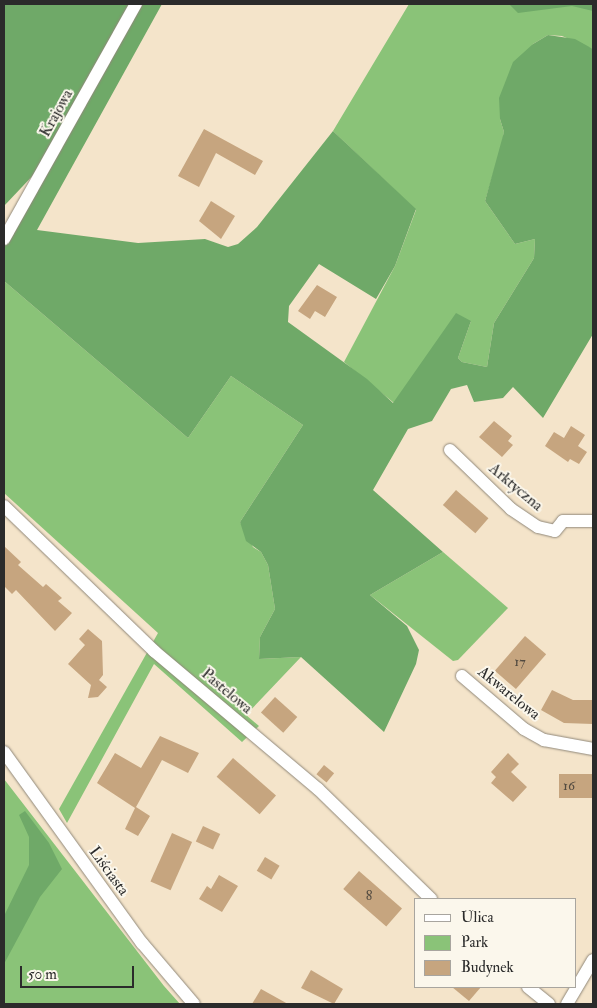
<!DOCTYPE html>
<meta charset="utf-8">
<style>
body{margin:0}
#map{position:relative;width:597px;height:1008px;overflow:hidden;background:#f4e4ca;font-family:"IM FELL Double Pica",serif}
div>[style]{position:absolute}
.green>*{inset:0;background:#8ac378}
.forest>*{inset:0;background:#6fa968}
.building>*{inset:0;background:#c6a57f;transform-origin:0 0}
.roads{filter:drop-shadow(0 0 1px #90887a) drop-shadow(0 0 1px #90887a)}
.minor>*{height:12px;margin:-6px;padding:0 6px;transform-origin:6px;border-radius:6px;background:#fff}
span{translate:-50% -50%;white-space:nowrap;text-align:center;line-height:1.15;-webkit-text-stroke:4px #fbf7ec;paint-order:stroke}
.number-label{font-size:14px;color:#524a40}
.number-label span{-webkit-text-stroke-width:0}
.street-label{font-size:16px;color:#2b2b2b}
.frame{position:absolute;inset:0;border:5px solid #2b2b2b;pointer-events:none}
.legend{position:absolute;left:414px;top:898px;width:162px;height:90px;box-sizing:border-box;background:#fbf7ec;border:1px solid #a8a59f;margin:0;padding:6px 9px;list-style:none;font-size:15px;color:#2b2b2b}
.legend li{display:flex;align-items:center;gap:10px;height:25px}
.legend b{width:25px;border:1px solid #a8a59f}
.scale{position:absolute;left:20px;top:966px;width:114px;height:22px;box-sizing:border-box;border:2px solid #2b2b2b;border-top:0;padding-left:6px;font-size:15px;line-height:18px;white-space:nowrap;color:#2b2b2b;-webkit-text-stroke:4px #fbf7ec;paint-order:stroke}
</style>
<div id="map">
<div class="green">
<div style="clip-path:polygon(409px 4px,593px 4px,593px 49px,562px 36px,548px 35px,533px 44px,500px 119px,504px 132px,502px 144px,485px 201px,515px 244px,535px 239px,534px 258px,494px 323px,487px 367px,462px 362px,458px 358px,471px 321px,394px 403px,344px 362px,395px 266px,416px 210px,333px 131px)"></div>
<div style="clip-path:polygon(4px 281px,188px 438px,231px 376px,303px 425px,240px 522px,253px 547px,261px 552px,268px 565px,275px 609px,260px 637px,259px 659px,301px 657px,246px 715px,259px 726px,242px 742px,154px 664px,67px 823px,59px 809px,158px 633px,4px 493px)"></div>
<div style="clip-path:polygon(443px 552px,508px 608px,458px 660px,453px 661px,370px 595px)"></div>
<div style="clip-path:polygon(4px 779px,164px 986px,180px 1004px,4px 1004px)"></div>
</div>
<div class="forest">
<div style="clip-path:polygon(4px 4px,133px 4px,39px 169px,4px 206px)"></div>
<div style="clip-path:polygon(139px 4px,162px 4px,37px 230px,138px 243px,205px 239px,228px 247px,238px 244px,257px 227px,333px 131px,416px 209px,395px 266px,376px 299px,319px 264px,289px 306px,288px 322px,367px 379px,393px 403px,456px 313px,471px 321px,458px 358px,462px 362px,487px 367px,494px 323px,534px 258px,535px 239px,515px 244px,485px 201px,504px 132px,500px 119px,499px 98px,513px 62px,533px 44px,548px 35px,575px 39px,593px 49px,593px 334px,543px 418px,513px 387px,503px 398px,474px 402px,467px 385px,451px 389px,432px 421px,408px 429px,373px 490px,443px 552px,370px 595px,407px 626px,419px 650px,416px 664px,384px 732px,301px 657px,259px 659px,260px 637px,275px 609px,268px 565px,261px 552px,246px 541px,240px 522px,303px 425px,231px 376px,188px 438px,4px 281px,4px 245px)"></div>
<div style="clip-path:polygon(509px 4px,593px 4px,593px 11px,572px 6px,518px 13px)"></div>
<div style="clip-path:polygon(25px 811px,49px 843px,62px 869px,40px 897px,4px 964px,4px 916px,29px 865px,29px 837px,19px 815px)"></div>
</div>
<div class="building">
<div style="clip-path:polygon(204px 129px,263px 161px,255px 175px,216px 153px,199px 187px,178px 176px)"></div>
<div style="clip-path:polygon(211px 201px,235px 216px,221px 239px,199px 221px)"></div>
<div style="clip-path:polygon(317px 285px,337px 297px,325px 317px,315px 311px,310px 319px,298px 311px)"></div>
<div style="clip-path:polygon(494px 421px,512px 436px,508px 441px,513px 445px,502px 457px,479px 437px)"></div>
<div style="clip-path:polygon(571px 426px,585px 435px,578px 446px,587px 452px,579px 464px,570px 459px,568px 462px,545px 446px,554px 432px,564px 438px)"></div>
<div style="left:456px;top:490px;width:43px;height:20px;rotate:41deg"></div>
<div style="clip-path:polygon(4px 546px,21px 562px,18px 565px,43px 587px,46px 584px,62px 598px,58px 601px,72px 613px,55px 631px,16px 590px,12px 594px,4px 586px)"></div>
<div style="clip-path:polygon(88px 629px,102px 641px,103px 675px,99px 680px,107px 687px,98px 697px,88px 698px,91px 685px,68px 664px,85px 645px,79px 639px)"></div>
<div style="left:525px;top:636px;width:28px;height:46px;rotate:41deg"></div>
<div style="clip-path:polygon(552px 690px,573px 700px,593px 700px,593px 724px,564px 723px,541px 710px)"></div>
<div style="left:275px;top:697px;width:30px;height:21px;rotate:42deg"></div>
<div style="clip-path:polygon(160px 736px,199px 753px,188px 773px,162px 760px,136px 807px,150px 816px,138px 836px,125px 829px,135px 808px,97px 783px,115px 753px,141px 768px)"></div>
<div style="clip-path:polygon(508px 753px,519px 764px,511px 772px,527px 787px,513px 802px,491px 783px,496px 777px,491px 772px)"></div>
<div style="left:233px;top:758px;width:57px;height:25px;rotate:41deg"></div>
<div style="left:324px;top:765px;width:13px;height:12px;rotate:39deg"></div>
<div style="left:593px;top:774px;width:24px;height:34px;rotate:90deg"></div>
<div style="left:203px;top:826px;width:19px;height:17px;rotate:25deg"></div>
<div style="left:172px;top:833px;width:22px;height:53px;rotate:24deg"></div>
<div style="left:265px;top:857px;width:17px;height:16px;rotate:31deg"></div>
<div style="left:359px;top:871px;width:57px;height:24px;rotate:41deg"></div>
<div style="clip-path:polygon(219px 875px,238px 886px,222px 912px,199px 899px,207px 886px,211px 889px)"></div>
<div style="clip-path:polygon(311px 970px,343px 989px,334px 1004px,301px 988px)"></div>
<div style="clip-path:polygon(452px 987px,481px 987px,469px 1001px)"></div>
<div style="clip-path:polygon(261px 989px,288px 1004px,252px 1004px)"></div>
</div>
<div class="roads">
<div class="minor">
<div style="left:4px;top:239px;width:270px;rotate:-60.7deg"></div>
<div style="left:450px;top:450px;width:85px;rotate:44deg"></div>
<div style="left:511px;top:509px;width:32px;rotate:34deg"></div>
<div style="left:538px;top:527px;width:17px;rotate:13deg"></div>
<div style="left:555px;top:531px;width:13px;rotate:-51deg"></div>
<div style="left:563px;top:521px;width:30px"></div>
<div style="left:4px;top:506px;width:209px;rotate:44deg"></div>
<div style="left:154px;top:651px;width:214px;rotate:40.1deg"></div>
<div style="left:318px;top:789px;width:158px;rotate:44.2deg"></div>
<div style="left:462px;top:676px;width:82px;rotate:40.5deg"></div>
<div style="left:524px;top:729px;width:23px;rotate:29deg"></div>
<div style="left:544px;top:740px;width:50px;rotate:10.4deg"></div>
<div style="left:4px;top:752px;width:236px;rotate:54.2deg"></div>
<div style="left:142px;top:943px;width:80px;rotate:49.6deg"></div>
<div style="left:528px;top:987px;width:27px;rotate:39deg"></div>
<div style="left:567px;top:1004px;width:51px;rotate:-59.4deg"></div>
</div>
</div>
<div class="number-label">
<span style="left:520px;top:662px">17</span>
<span style="left:569px;top:786px">16</span>
<span style="left:369px;top:896px">8</span>
</div>
<div class="street-label">
<span style="left:56px;top:113px;rotate:-61deg">Krajowa</span>
<span style="left:516px;top:487px;rotate:40deg">Arktyczna</span>
<span style="left:227px;top:691px;rotate:40deg">Pastelowa</span>
<span style="left:509px;top:693px;rotate:39deg">Akwarelowa</span>
<span style="left:109px;top:871px;rotate:54deg">Liściasta</span>
</div>
<div class="frame"></div>
<ul class="legend">
<li><b style="height:6px;background:#fff"></b>Ulica</li>
<li><b style="height:14px;background:#8ac378"></b>Park</li>
<li><b style="height:14px;background:#c6a57f"></b>Budynek</li>
</ul>
<div class="scale">50 m</div>
</div>
